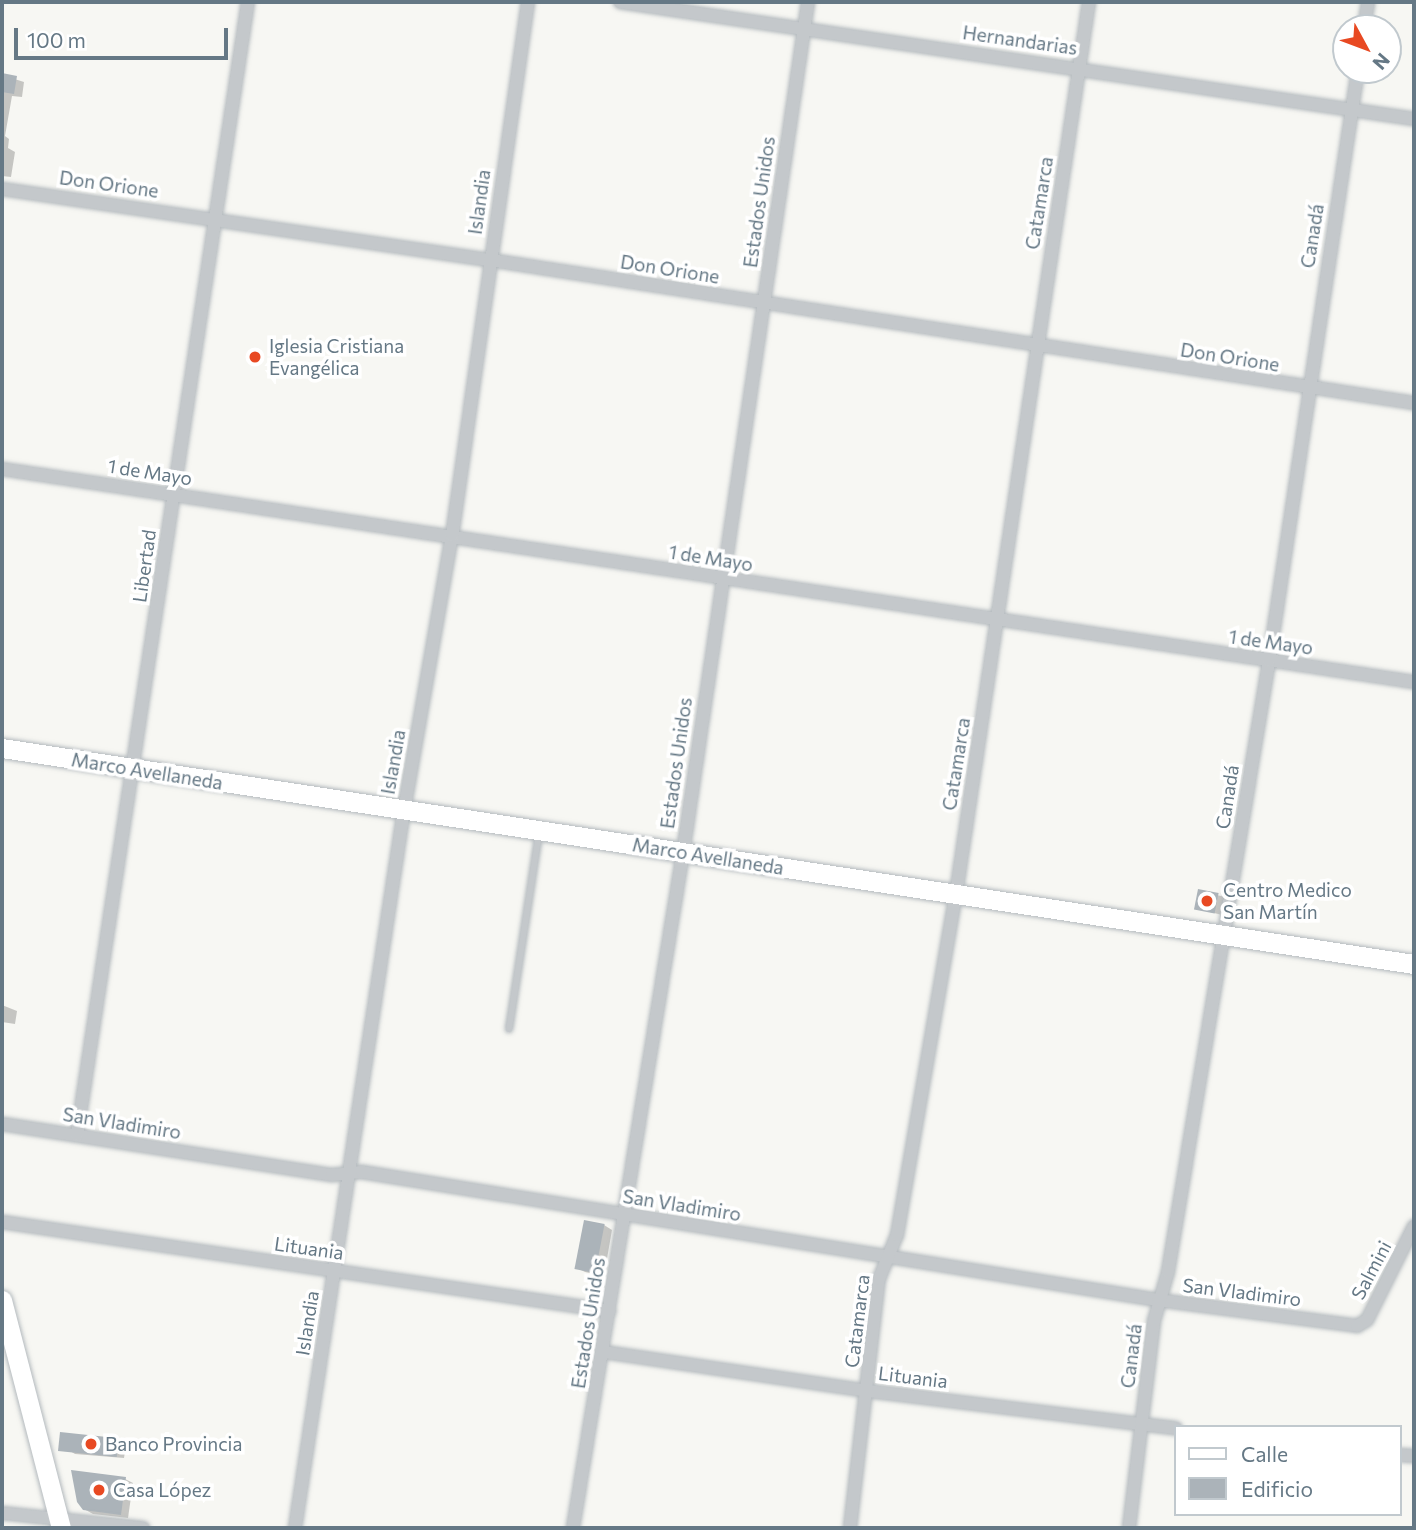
<!DOCTYPE html>
<meta charset="utf-8">
<style>
body{margin:0}
#map{position:relative;width:1416px;height:1530px;overflow:hidden;background:#f7f7f3;font-family:Commissioner,sans-serif}
div>[style]{position:absolute}
.shadow>*{inset:0;background:#0003;transform-origin:0 0}
.building>*{inset:0;background:#abb3b9;transform-origin:0 0}
.roads{filter:drop-shadow(0 0 2px #b4babe) drop-shadow(0 0 2px #b4babe)}
.lane>*{height:6px;margin:-3px;padding:0 3px;transform-origin:3px;border-radius:3px;background:#c4c8cb}
.street>*{height:12px;margin:-6px;padding:0 6px;transform-origin:6px;border-radius:6px;background:#c4c8cb}
.secondary>*{height:19px;margin:-9.5px;padding:0 9.5px;transform-origin:9.5px;border-radius:9.5px;background:#fff}
.dots>*{width:19px;height:19px;translate:-50% -50%;box-sizing:border-box;border:4px solid #fff;border-radius:50%}
span{translate:-50% -50%;white-space:nowrap;text-align:center;line-height:1.15;-webkit-text-stroke:7px #fff;paint-order:stroke}
.street-label{font-size:19px;color:#657885}
.poi-label{font-size:19px;color:#657885}
.left{translate:0 -50%;text-align:left}
.frame{position:absolute;inset:0;border:4px solid #657885;pointer-events:none}
.legend{position:absolute;left:1174px;top:1425px;width:228px;height:91px;box-sizing:border-box;background:#fff;border:2px solid #c1c9ce;margin:0;padding:9px 12px;list-style:none;font-size:21px;color:#657885}
.legend li{display:flex;align-items:center;gap:14px;height:35px}
.legend b{width:35px;border:2px solid #c1c9ce}
.north{position:absolute;left:1332px;top:14px;width:70px;height:70px;box-sizing:border-box;background:#fff;border:2px solid #c1c9ce;border-radius:50%;rotate:131deg;font-size:19px;font-weight:700;line-height:28px;text-align:center;color:#657885}
.north::after{content:'';display:block;margin:auto;width:24px;height:32px;background:#e84922;clip-path:polygon(50% 0,100% 100%,50% 72%,0 100%)}
.scale{position:absolute;left:14px;top:28px;width:214px;height:32px;box-sizing:border-box;border:4px solid #657885;border-top:0;padding-left:9px;font-size:21px;line-height:24px;white-space:nowrap;color:#657885;-webkit-text-stroke:5px #fff;paint-order:stroke}
</style>
<div id="map">
<div class="shadow">
<div style="clip-path:polygon(2px 75px,24px 82px,22px 97px,12px 96px,5px 136px,9px 139px,8px 148px,15px 152px,11px 177px,2px 176px)"></div>
<div style="left:1199px;top:891px;width:26px;height:18px;rotate:13deg"></div>
<div style="clip-path:polygon(2px 1005px,17px 1011px,15px 1024px,2px 1022px)"></div>
<div style="clip-path:polygon(604px 1225px,612px 1230px,604px 1276px,585px 1272px,577px 1268px)"></div>
<div style="clip-path:polygon(118px 1440px,126px 1444px,124px 1458px,75px 1454px,67px 1449px)"></div>
<div style="clip-path:polygon(125px 1479px,133px 1483px,128px 1518px,93px 1514px,84px 1509px)"></div>
</div>
<div class="building">
<div style="clip-path:polygon(2px 73px,17px 76px,14px 94px,2px 92px)"></div>
<div style="left:1198px;top:889px;width:21px;height:21px;rotate:11deg"></div>
<div style="left:584px;top:1220px;width:21px;height:50px;rotate:11deg"></div>
<div style="left:60px;top:1432px;width:59px;height:19px;rotate:6deg"></div>
<div style="clip-path:polygon(71px 1470px,126px 1477px,121px 1515px,83px 1510px,77px 1502px)"></div>
</div>
<div class="roads">
<div class="lane">
<div style="left:509px;top:1029px;width:198px;rotate:-81.3deg"></div>
</div>
<div class="street">
<div style="left:620px;top:2px;width:803px;rotate:8.38deg"></div>
<div style="left:1364px;top:28px;width:26px;rotate:-81deg"></div>
<div style="left:2px;top:189px;width:493px;rotate:8.3deg"></div>
<div style="left:490px;top:260px;width:935px;rotate:8.8deg"></div>
<div style="left:2px;top:469px;width:1428px;rotate:8.58deg"></div>
<div style="left:2px;top:1124px;width:334px;rotate:8.8deg"></div>
<div style="left:332px;top:1175px;width:30px;rotate:-6deg"></div>
<div style="left:362px;top:1172px;width:806px;rotate:9.14deg"></div>
<div style="left:1158px;top:1300px;width:201px;rotate:7.4deg"></div>
<div style="left:1357px;top:1326px;width:12px;rotate:-31deg"></div>
<div style="left:1367px;top:1320px;width:105px;rotate:-63.4deg"></div>
<div style="left:77px;top:1135px;width:1146px;rotate:-81.42deg"></div>
<div style="left:2px;top:1222px;width:614px;rotate:8.33deg"></div>
<div style="left:604px;top:1352px;width:267px;rotate:8.4deg"></div>
<div style="left:868px;top:1391px;width:310px;rotate:6.9deg"></div>
<div style="left:1400px;top:1455px;width:14px;rotate:4deg"></div>
<div style="left:2px;top:1513px;width:142px;rotate:6.1deg"></div>
<div style="left:295px;top:1528px;width:726px;rotate:-81.37deg"></div>
<div style="left:404px;top:810px;width:278px;rotate:-80.1deg"></div>
<div style="left:452px;top:536px;width:539px;rotate:-81.9deg"></div>
<div style="left:573px;top:1528px;width:684px;rotate:-80.74deg"></div>
<div style="left:683px;top:853px;width:860px;rotate:-81.64deg"></div>
<div style="left:850px;top:1528px;width:251px;rotate:-83.4deg"></div>
<div style="left:879px;top:1279px;width:48px;rotate:-67.8deg"></div>
<div style="left:897px;top:1235px;width:346px;rotate:-80.2deg"></div>
<div style="left:956px;top:894px;width:902px;rotate:-81.52deg"></div>
<div style="left:1129px;top:1528px;width:209px;rotate:-83.1deg"></div>
<div style="left:1154px;top:1321px;width:51px;rotate:-74.1deg"></div>
<div style="left:1168px;top:1272px;width:619px;rotate:-80.61deg"></div>
<div style="left:1269px;top:661px;width:598px;rotate:-81.44deg"></div>
</div>
<div class="secondary">
<div style="left:2px;top:748px;width:1428px;rotate:8.7deg"></div>
<div style="left:2px;top:1300px;width:236px;rotate:75.5deg"></div>
</div>
</div>
<div class="dots">
<div style="left:255px;top:357px;background:#e84922"></div>
<div style="left:1207px;top:901px;background:#e84922"></div>
<div style="left:91px;top:1444px;background:#e84922"></div>
<div style="left:99px;top:1490px;background:#e84922"></div>
</div>
<div class="street-label">
<span style="left:1020px;top:40px;rotate:8deg">Hernandarias</span>
<span style="left:109px;top:184px;rotate:8deg">Don Orione</span>
<span style="left:479px;top:202px;rotate:-82deg">Islandia</span>
<span style="left:759px;top:202px;rotate:-82deg">Estados Unidos</span>
<span style="left:1039px;top:203px;rotate:-81deg">Catamarca</span>
<span style="left:1312px;top:236px;rotate:-81deg">Canadá</span>
<span style="left:670px;top:269px;rotate:9deg">Don Orione</span>
<span style="left:1230px;top:357px;rotate:9deg">Don Orione</span>
<span style="left:150px;top:472px;rotate:9deg">1 de Mayo</span>
<span style="left:711px;top:558px;rotate:9deg">1 de Mayo</span>
<span style="left:144px;top:566px;rotate:-82deg">Libertad</span>
<span style="left:1271px;top:642px;rotate:8deg">1 de Mayo</span>
<span style="left:393px;top:762px;rotate:-80deg">Islandia</span>
<span style="left:676px;top:763px;rotate:-82deg">Estados Unidos</span>
<span style="left:956px;top:764px;rotate:-81deg">Catamarca</span>
<span style="left:147px;top:771px;rotate:9deg">Marco Avellaneda</span>
<span style="left:1227px;top:797px;rotate:-81deg">Canadá</span>
<span style="left:708px;top:856px;rotate:9deg">Marco Avellaneda</span>
<span style="left:122px;top:1123px;rotate:9deg">San Vladimiro</span>
<span style="left:682px;top:1205px;rotate:9deg">San Vladimiro</span>
<span style="left:309px;top:1248px;rotate:8deg">Lituania</span>
<span style="left:1371px;top:1270px;rotate:-62deg">Salmini</span>
<span style="left:1242px;top:1292px;rotate:7deg">San Vladimiro</span>
<span style="left:857px;top:1321px;rotate:-83deg">Catamarca</span>
<span style="left:307px;top:1323px;rotate:-81deg">Islandia</span>
<span style="left:588px;top:1323px;rotate:-81deg">Estados Unidos</span>
<span style="left:1131px;top:1356px;rotate:-83deg">Canadá</span>
<span style="left:913px;top:1377px;rotate:7deg">Lituania</span>
</div>
<div class="poi-label">
<span class="left" style="left:269px;top:357px">Iglesia Cristiana<br>Evangélica</span>
<span class="left" style="left:1223px;top:901px">Centro Medico<br>San Martín</span>
<span class="left" style="left:105px;top:1444px">Banco Provincia</span>
<span class="left" style="left:113px;top:1490px">Casa López</span>
</div>
<div class="frame"></div>
<ul class="legend">
<li><b style="height:9px;background:#fff"></b>Calle</li>
<li><b style="height:19px;background:#abb3b9"></b>Edificio</li>
</ul>
<div class="north">N</div>
<div class="scale">100 m</div>
</div>
